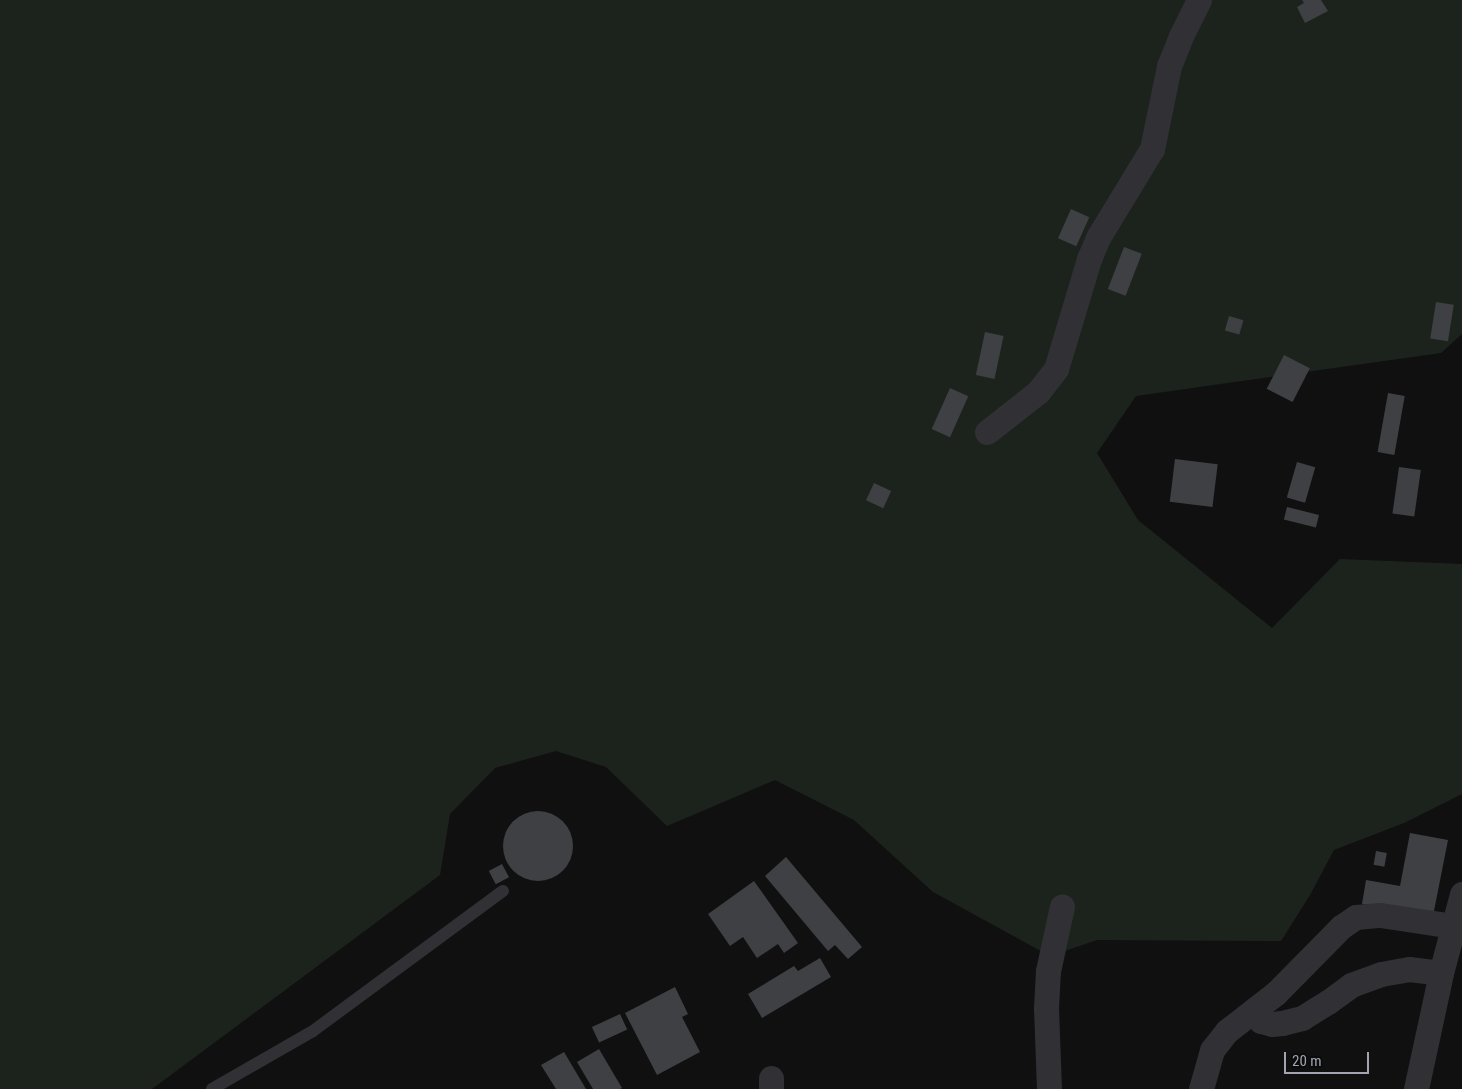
<!DOCTYPE html>
<style>
body{margin:0}
#map{position:relative;width:1462px;height:1089px;overflow:hidden;background:#101011;font-family:"Roboto Condensed",sans-serif}
div>[style]{position:absolute}
.green>*{inset:0;background:#1c231d}
.building>*{inset:0;background:#3f4044;transform-origin:0 0}
.round{border-radius:50%}
.lane>*{height:12px;margin:-6px;padding:0 6px;transform-origin:6px;border-radius:6px;background:#313135}
.street>*{height:25px;margin:-12.5px;padding:0 12.5px;transform-origin:12.5px;border-radius:12.5px;background:#313135}
span{translate:-50% -50%;white-space:nowrap;text-align:center;line-height:1.15;-webkit-text-stroke:4.5px #0b0b0c;paint-order:stroke}
.scale{position:absolute;left:1284px;top:1052px;width:85px;height:22px;box-sizing:border-box;border:2px solid #a2a5b0;border-top:0;padding-left:6px;font-size:15px;line-height:18px;white-space:nowrap;color:#a2a5b0;-webkit-text-stroke:4px #0b0b0c;paint-order:stroke}
</style>
<div id="map">
<div class="green">
<div style="clip-path:polygon(0 0,1462px 0,1462px 334px,1441px 353px,1136px 396px,1097px 453px,1138px 520px,1272px 628px,1340px 559px,1462px 564px,1462px 794px,1404px 823px,1334px 850px,1310px 895px,1281px 941px,1097px 940px,1050px 956px,933px 892px,854px 820px,775px 780px,667px 826px,606px 767px,556px 751px,495px 768px,450px 814px,440px 875px,152px 1089px,0 1089px)"></div>
</div>
<div class="building">
<div style="clip-path:polygon(1302px 0,1321px 0,1328px 11px,1305px 23px,1297px 7px,1304px 3px)"></div>
<div style="left:1071px;top:209px;width:20px;height:32px;rotate:24deg"></div>
<div style="left:1124px;top:247px;width:19px;height:45px;rotate:21deg"></div>
<div style="left:1436px;top:302px;width:18px;height:37px;rotate:9deg"></div>
<div style="left:1229px;top:316px;width:15px;height:15px;rotate:16deg"></div>
<div style="left:985px;top:332px;width:19px;height:44px;rotate:12deg"></div>
<div style="left:1284px;top:355px;width:29px;height:38px;rotate:27deg"></div>
<div style="left:950px;top:388px;width:20px;height:45px;rotate:24deg"></div>
<div style="left:1388px;top:393px;width:17px;height:60px;rotate:10deg"></div>
<div style="left:1175px;top:459px;width:43px;height:43px;rotate:7deg"></div>
<div style="left:1297px;top:462px;width:19px;height:37px;rotate:16deg"></div>
<div style="left:1399px;top:467px;width:22px;height:47px;rotate:8deg"></div>
<div style="left:874px;top:483px;width:19px;height:19px;rotate:25deg"></div>
<div style="left:1287px;top:507px;width:33px;height:13px;rotate:14deg"></div>
<div class="round" style="left:503px;top:811px;width:70px;height:70px"></div>
<div style="clip-path:polygon(1410px 833px,1448px 840px,1433px 916px,1362px 904px,1366px 880px,1400px 886px)"></div>
<div style="left:1376px;top:851px;width:11px;height:14px;rotate:10deg"></div>
<div style="clip-path:polygon(786px 857px,862px 947px,848px 959px,835px 945px,828px 951px,765px 876px)"></div>
<div style="left:502px;top:864px;width:15px;height:15px;rotate:62deg"></div>
<div style="clip-path:polygon(754px 881px,798px 943px,784px 953px,778px 944px,757px 958px,743px 937px,730px 946px,708px 914px)"></div>
<div style="clip-path:polygon(820px 958px,831px 977px,762px 1018px,748px 994px,794px 966px,798px 971px)"></div>
<div style="clip-path:polygon(675px 987px,688px 1014px,682px 1017px,700px 1052px,657px 1075px,625px 1013px)"></div>
<div style="left:620px;top:1014px;width:17px;height:31px;rotate:65deg"></div>
<div style="clip-path:polygon(599px 1049px,622px 1088px,620px 1089px,593px 1089px,577px 1062px)"></div>
<div style="clip-path:polygon(564px 1052px,586px 1089px,556px 1089px,541px 1065px)"></div>
</div>
<div class="lane">
<div style="left:212px;top:1089px;width:116px;rotate:-29.9deg"></div>
<div style="left:313px;top:1031px;width:236px;rotate:-36.4deg"></div>
</div>
<div class="street">
<div style="left:987px;top:432px;width:65px;rotate:-38.1deg"></div>
<div style="left:1038px;top:392px;width:29px;rotate:-52deg"></div>
<div style="left:1056px;top:369px;width:115px;rotate:-73.3deg"></div>
<div style="left:1089px;top:259px;width:25px;rotate:-67deg"></div>
<div style="left:1099px;top:236px;width:102px;rotate:-58.7deg"></div>
<div style="left:1152px;top:149px;width:85px;rotate:-78.4deg"></div>
<div style="left:1169px;top:66px;width:32px;rotate:-68deg"></div>
<div style="left:1181px;top:36px;width:40px;rotate:-63.4deg"></div>
<div style="left:1254px;top:1010px;width:13px;rotate:58deg"></div>
<div style="left:1261px;top:1021px;width:11px;rotate:15deg"></div>
<div style="left:1272px;top:1024px;width:10px;rotate:-6deg"></div>
<div style="left:1282px;top:1023px;width:21px;rotate:-14deg"></div>
<div style="left:1302px;top:1018px;width:31px;rotate:-32deg"></div>
<div style="left:1328px;top:1002px;width:29px;rotate:-36deg"></div>
<div style="left:1351px;top:985px;width:32px;rotate:-20deg"></div>
<div style="left:1381px;top:974px;width:28px;rotate:-10deg"></div>
<div style="left:1409px;top:969px;width:32px;rotate:7deg"></div>
<div style="left:771px;top:1078px;width:11px;rotate:90deg"></div>
<div style="left:1049px;top:1089px;width:81px;rotate:-92.1deg"></div>
<div style="left:1046px;top:1008px;width:37px;rotate:-87deg"></div>
<div style="left:1048px;top:971px;width:66px;rotate:-77.8deg"></div>
<div style="left:1201px;top:1089px;width:41px;rotate:-74.2deg"></div>
<div style="left:1212px;top:1050px;width:24px;rotate:-52deg"></div>
<div style="left:1227px;top:1031px;width:62px;rotate:-37.8deg"></div>
<div style="left:1276px;top:993px;width:93px;rotate:-45.4deg"></div>
<div style="left:1341px;top:927px;width:18px;rotate:-34deg"></div>
<div style="left:1356px;top:917px;width:24px;rotate:-5deg"></div>
<div style="left:1380px;top:915px;width:75px;rotate:8.5deg"></div>
<div style="left:1416px;top:1089px;width:119px;rotate:-77.8deg"></div>
<div style="left:1441px;top:973px;width:82px;rotate:-75.1deg"></div>
</div>
<div class="scale">20 m</div>
</div>
